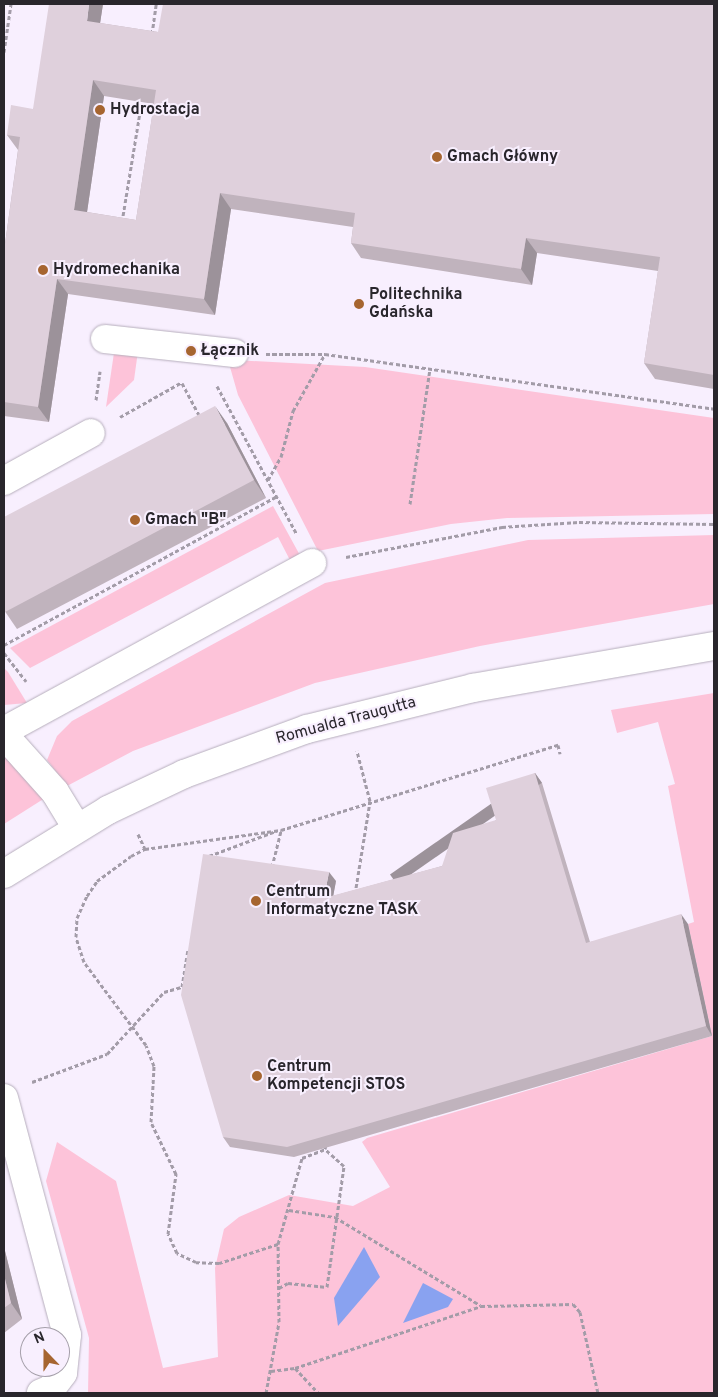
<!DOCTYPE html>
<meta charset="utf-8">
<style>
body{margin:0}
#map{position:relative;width:718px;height:1397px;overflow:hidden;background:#f8effe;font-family:Overpass,sans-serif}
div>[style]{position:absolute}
.green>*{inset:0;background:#fdc3d9}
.water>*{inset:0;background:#89a2f0}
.path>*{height:3px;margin-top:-1.5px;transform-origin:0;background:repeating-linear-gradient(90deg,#a39ca8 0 4px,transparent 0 6.5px)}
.roads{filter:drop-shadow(0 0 1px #b6aebc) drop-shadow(0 0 1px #b6aebc)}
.minor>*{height:28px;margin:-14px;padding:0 14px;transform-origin:14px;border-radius:14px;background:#fff}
.wall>*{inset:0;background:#c0b3bd}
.shaded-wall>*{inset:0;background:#9c929a;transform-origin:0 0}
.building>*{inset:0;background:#dfd0dc}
.dots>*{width:14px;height:14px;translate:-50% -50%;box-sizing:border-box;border:2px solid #f8effe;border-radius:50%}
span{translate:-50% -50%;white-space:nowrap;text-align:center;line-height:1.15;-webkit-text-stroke:4px #f8effe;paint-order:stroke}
.poi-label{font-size:16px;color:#29262c;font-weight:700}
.left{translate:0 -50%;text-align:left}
.street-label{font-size:16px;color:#29262c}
.frame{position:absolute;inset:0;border:5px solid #29262c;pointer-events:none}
.north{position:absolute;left:20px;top:1327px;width:50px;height:50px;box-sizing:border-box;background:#f8effe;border:1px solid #a59faa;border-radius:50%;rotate:338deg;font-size:14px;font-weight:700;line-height:20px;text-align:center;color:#29262c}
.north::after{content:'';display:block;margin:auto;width:18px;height:22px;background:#a66530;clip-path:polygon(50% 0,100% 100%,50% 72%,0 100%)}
</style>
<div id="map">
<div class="green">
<div style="clip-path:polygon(115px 346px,138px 351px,134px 380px,106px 407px)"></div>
<div style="clip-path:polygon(235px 360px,365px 367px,714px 418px,714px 514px,507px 518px,451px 524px,318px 551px,238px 395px,230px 367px)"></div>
<div style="clip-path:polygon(273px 506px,302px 559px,292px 564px,278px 537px,30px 668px,10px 648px)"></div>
<div style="clip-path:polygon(714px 535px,714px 604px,480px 646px,315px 683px,133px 751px,67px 786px,47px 760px,57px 736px,72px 721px,325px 583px,528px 540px)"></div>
<div style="clip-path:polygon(4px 668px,8px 672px,27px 703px,4px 705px)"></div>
<div style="clip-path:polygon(714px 693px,714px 1393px,88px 1393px,89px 1338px,46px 1181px,57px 1142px,116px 1181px,163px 1368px,218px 1357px,215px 1268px,224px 1229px,239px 1217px,289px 1195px,353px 1206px,390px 1187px,362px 1142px,367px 1138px,712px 1036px,688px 924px,694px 922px,668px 786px,675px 784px,658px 722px,617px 733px,611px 710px)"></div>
<div style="clip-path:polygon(4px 755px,45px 798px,4px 824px)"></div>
</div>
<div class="water">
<div style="clip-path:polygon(364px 1247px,380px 1277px,338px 1326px,334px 1298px)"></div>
<div style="clip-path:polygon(423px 1283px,453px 1299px,448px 1307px,403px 1323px)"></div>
</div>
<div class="path">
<div style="left:152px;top:34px;width:30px;rotate:-82deg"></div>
<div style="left:4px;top:52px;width:49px;rotate:-81.7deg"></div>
<div style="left:122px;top:222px;width:124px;rotate:-80.7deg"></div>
<div style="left:266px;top:354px;width:59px"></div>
<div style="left:325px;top:354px;width:393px;rotate:8deg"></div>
<div style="left:182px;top:383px;width:38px;rotate:62deg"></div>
<div style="left:217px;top:386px;width:167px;rotate:61.7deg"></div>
<div style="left:96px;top:400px;width:29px;rotate:-82deg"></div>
<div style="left:120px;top:417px;width:71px;rotate:-29.4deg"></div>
<div style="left:268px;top:480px;width:26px;rotate:-61deg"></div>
<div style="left:281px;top:457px;width:48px;rotate:-75.4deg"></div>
<div style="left:293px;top:411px;width:65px;rotate:-60.7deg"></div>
<div style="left:410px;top:504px;width:136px;rotate:-81.6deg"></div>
<div style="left:346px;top:557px;width:159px;rotate:-10.9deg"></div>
<div style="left:502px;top:527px;width:77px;rotate:-3.7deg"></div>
<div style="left:579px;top:522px;width:135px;rotate:0.8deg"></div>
<div style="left:4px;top:645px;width:310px;rotate:-28.6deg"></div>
<div style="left:4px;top:653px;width:36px;rotate:52deg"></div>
<div style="left:138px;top:834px;width:17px;rotate:65deg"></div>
<div style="left:209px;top:856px;width:72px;rotate:-20.5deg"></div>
<div style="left:272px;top:867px;width:38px;rotate:-76deg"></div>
<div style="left:281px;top:830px;width:290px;rotate:-17.1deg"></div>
<div style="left:558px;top:745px;width:9px;rotate:77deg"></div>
<div style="left:355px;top:894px;width:94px;rotate:-80.8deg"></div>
<div style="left:370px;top:801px;width:52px;rotate:-104.6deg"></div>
<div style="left:32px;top:1082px;width:80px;rotate:-20.5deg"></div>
<div style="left:107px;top:1054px;width:84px;rotate:-47.4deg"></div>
<div style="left:164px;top:992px;width:19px;rotate:-16deg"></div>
<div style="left:182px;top:987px;width:37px;rotate:-81deg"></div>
<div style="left:289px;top:1210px;width:47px;rotate:8.7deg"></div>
<div style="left:335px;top:1217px;width:170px;rotate:31.3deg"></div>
<div style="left:278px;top:1244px;width:62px;rotate:162.1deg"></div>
<div style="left:219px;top:1263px;width:23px;rotate:-178deg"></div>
<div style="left:196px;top:1262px;width:21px;rotate:-155deg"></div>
<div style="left:177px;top:1253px;width:21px;rotate:-115deg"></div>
<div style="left:168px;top:1234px;width:61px;rotate:-82.4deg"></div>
<div style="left:176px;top:1174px;width:58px;rotate:-115.7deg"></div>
<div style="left:151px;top:1122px;width:56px;rotate:-86.9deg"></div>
<div style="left:154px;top:1066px;width:22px;rotate:-111deg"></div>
<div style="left:146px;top:1045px;width:104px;rotate:-126.8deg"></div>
<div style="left:84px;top:962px;width:26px;rotate:-108deg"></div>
<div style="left:76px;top:937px;width:19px;rotate:-87deg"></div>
<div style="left:77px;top:918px;width:24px;rotate:-66deg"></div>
<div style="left:87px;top:896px;width:18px;rotate:-56deg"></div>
<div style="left:97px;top:881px;width:42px;rotate:-36.3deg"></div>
<div style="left:131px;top:856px;width:16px;rotate:-27deg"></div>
<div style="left:145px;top:849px;width:137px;rotate:-8deg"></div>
<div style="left:279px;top:1288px;width:10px;rotate:-29deg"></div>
<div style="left:288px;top:1283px;width:39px;rotate:6deg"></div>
<div style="left:327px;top:1287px;width:122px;rotate:-82deg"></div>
<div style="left:344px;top:1166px;width:25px;rotate:-138deg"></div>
<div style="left:295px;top:1368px;width:34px;rotate:47deg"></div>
<div style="left:271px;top:1371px;width:24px;rotate:-7deg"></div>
<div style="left:295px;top:1368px;width:196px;rotate:-18.4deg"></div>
<div style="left:481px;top:1306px;width:92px;rotate:-1.2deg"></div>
<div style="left:573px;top:1304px;width:11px;rotate:49deg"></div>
<div style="left:580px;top:1312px;width:83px;rotate:77.5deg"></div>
<div style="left:266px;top:1393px;width:72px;rotate:-79.6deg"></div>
<div style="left:279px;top:1322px;width:78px;rotate:-90.7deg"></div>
<div style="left:278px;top:1244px;width:89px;rotate:-74.4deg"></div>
<div style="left:302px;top:1158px;width:25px;rotate:-21deg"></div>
<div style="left:325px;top:1149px;width:5px;rotate:-79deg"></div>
</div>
<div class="roads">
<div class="minor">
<div style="left:105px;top:339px;width:130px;rotate:6.2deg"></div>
<div style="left:4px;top:481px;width:99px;rotate:-28.9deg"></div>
<div style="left:4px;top:731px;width:351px;rotate:-28.6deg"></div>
<div style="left:4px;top:735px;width:76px;rotate:48.2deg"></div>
<div style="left:55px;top:792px;width:42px;rotate:58.6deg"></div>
<div style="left:4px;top:874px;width:122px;rotate:-31.6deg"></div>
<div style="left:108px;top:810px;width:84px;rotate:-25.3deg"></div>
<div style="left:184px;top:774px;width:131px;rotate:-20.1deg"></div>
<div style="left:307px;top:729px;width:171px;rotate:-13.9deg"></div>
<div style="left:473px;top:688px;width:245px;rotate:-9.9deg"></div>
<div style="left:4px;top:1098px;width:245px;rotate:75.1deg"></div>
<div style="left:67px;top:1335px;width:38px;rotate:96deg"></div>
<div style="left:63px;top:1373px;width:20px;rotate:127deg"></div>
<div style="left:51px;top:1389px;width:11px;rotate:158deg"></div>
</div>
</div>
<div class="wall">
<div style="clip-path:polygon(evenodd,103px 4px,100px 23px,158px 32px,714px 4px,714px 389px,655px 379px,644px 363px,658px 271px,537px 253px,532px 285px,361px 258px,351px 243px,353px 227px,231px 209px,215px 315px,68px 294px,49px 422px,4px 416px,4px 251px,18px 150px,7px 135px,33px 109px,103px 4px,104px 96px,154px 104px,136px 220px,87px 212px,104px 96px)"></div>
<div style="clip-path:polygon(227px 423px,266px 498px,17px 629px,4px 610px)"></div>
<div style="clip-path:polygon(535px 773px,542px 783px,590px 942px,688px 924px,712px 1036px,294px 1157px,230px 1147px,223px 1137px,336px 881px,333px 896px,442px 866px,496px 820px)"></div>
<div style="clip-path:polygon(4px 1247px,22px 1319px,4px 1333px)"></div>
</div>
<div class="shaded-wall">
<div style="clip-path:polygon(89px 4px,103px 4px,98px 37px,87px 21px)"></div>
<div style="clip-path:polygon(93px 80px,104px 96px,85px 226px,74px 210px)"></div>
<div style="clip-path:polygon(220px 193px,231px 209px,215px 315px,204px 299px)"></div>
<div style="clip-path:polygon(526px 238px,537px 253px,532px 285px,521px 269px)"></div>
<div style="clip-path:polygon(57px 279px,68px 294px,49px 422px,38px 407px)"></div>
<div style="clip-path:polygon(215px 406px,227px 423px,266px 498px,254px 480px)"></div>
<div style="left:535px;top:773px;width:12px;height:177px;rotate:55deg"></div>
<div style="clip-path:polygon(329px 872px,336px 881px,331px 908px,324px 898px)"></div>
<div style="clip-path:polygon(681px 914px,688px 924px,712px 1036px,706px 1026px)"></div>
<div style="clip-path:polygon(4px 1247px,22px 1319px,11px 1303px,4px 1275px)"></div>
</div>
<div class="building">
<div style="clip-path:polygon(evenodd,49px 4px,89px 4px,87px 21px,158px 32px,163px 4px,714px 4px,714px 375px,644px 363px,660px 257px,526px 238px,521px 269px,351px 243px,355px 213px,220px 193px,204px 299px,57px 279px,38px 407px,4px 402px,4px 251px,20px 137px,7px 135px,11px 105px,33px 109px,49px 4px,93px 80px,156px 90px,136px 220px,74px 210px,93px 80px)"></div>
<div style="clip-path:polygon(215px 406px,254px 480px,5px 612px,4px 610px,4px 517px)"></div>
<div style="clip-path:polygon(535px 773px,586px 943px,681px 914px,706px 1026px,287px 1147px,223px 1137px,181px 995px,203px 854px,329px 872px,324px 898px,442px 866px,453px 833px,496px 820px,486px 788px)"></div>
<div style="clip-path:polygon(4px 1275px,11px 1303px,4px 1308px)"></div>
</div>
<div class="dots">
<div style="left:100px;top:110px;background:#a66530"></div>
<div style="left:437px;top:157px;background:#a66530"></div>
<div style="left:43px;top:270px;background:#a66530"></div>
<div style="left:359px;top:304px;background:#a66530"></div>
<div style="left:191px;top:351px;background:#a66530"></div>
<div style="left:135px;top:520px;background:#a66530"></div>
<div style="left:256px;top:901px;background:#a66530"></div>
<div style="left:257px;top:1076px;background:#a66530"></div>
</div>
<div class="poi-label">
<span class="left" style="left:110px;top:110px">Hydrostacja</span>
<span class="left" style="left:447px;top:157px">Gmach Główny</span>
<span class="left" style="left:53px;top:270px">Hydromechanika</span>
<span class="left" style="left:369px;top:304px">Politechnika<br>Gdańska</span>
<span class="left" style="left:201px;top:351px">Łącznik</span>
<span class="left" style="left:145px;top:520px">Gmach "B"</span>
<span class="left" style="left:266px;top:901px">Centrum<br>Informatyczne TASK</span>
<span class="left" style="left:267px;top:1076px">Centrum<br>Kompetencji STOS</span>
</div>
<div class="street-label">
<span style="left:346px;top:721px;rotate:-15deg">Romualda Traugutta</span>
</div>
<div class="frame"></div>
<div class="north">N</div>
</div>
